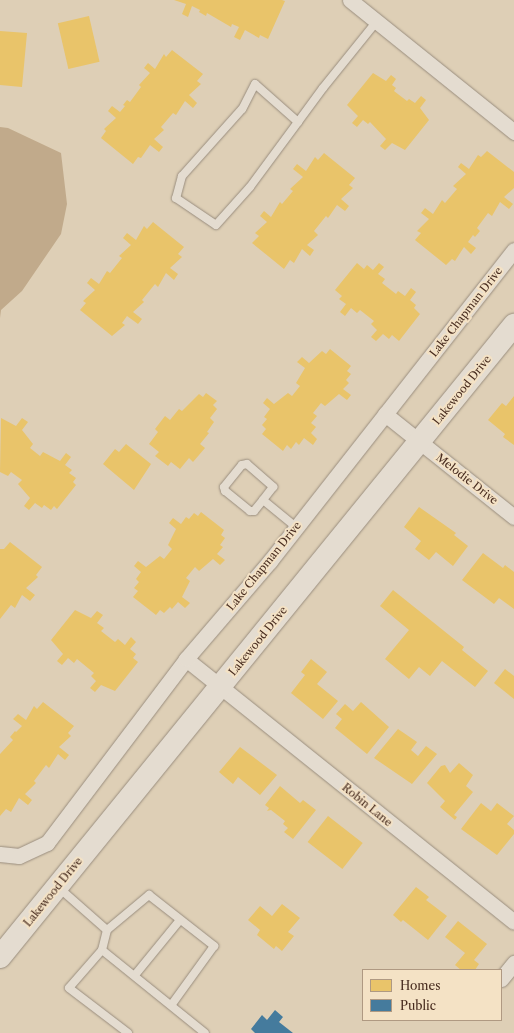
<!DOCTYPE html>
<style>
body{margin:0}
#map{position:relative;width:514px;height:1033px;overflow:hidden;background:#decfb6;font-family:"Libre Caslon Text",serif}
div>[style]{position:absolute}
.water>*{inset:0;background:#c1aa8b}
.homes>*{inset:0;background:#e9c46a;transform-origin:0 0}
.public>*{inset:0;background:#457b9d}
.roads{filter:drop-shadow(0 0 1px #998d7e) drop-shadow(0 0 1px #998d7e)}
.lane>*{height:8px;margin:-4px;padding:0 4px;transform-origin:4px;border-radius:4px;background:#e4dcd0}
.street>*{height:15px;margin:-7.5px;padding:0 7.5px;transform-origin:7.5px;border-radius:7.5px;background:#e4dcd0}
.secondary>*{height:22px;margin:-11px;padding:0 11px;transform-origin:11px;border-radius:11px;background:#e4dcd0}
span{translate:-50% -50%;white-space:nowrap;text-align:center;line-height:1.15;-webkit-text-stroke:4px #f4e2c5;paint-order:stroke}
.street-label{font-size:11px;color:#472b1e}
.legend{position:absolute;left:362px;top:969px;width:140px;height:52px;box-sizing:border-box;background:#f4e2c5;border:1px solid #af9982;margin:0;padding:5px 7px;list-style:none;font-size:12px;color:#472b1e}
.legend li{display:flex;align-items:center;gap:8px;height:20px}
.legend b{width:20px;border:1px solid #af9982}
</style>
<div id="map">
<div class="water">
<div style="clip-path:polygon(0 127px,8px 128px,61px 153px,67px 204px,61px 234px,22px 291px,1px 310px,0 318px)"></div>
</div>
<div class="homes">
<div style="clip-path:polygon(174px 0,282px 0,285px 1px,268px 39px,260px 35px,259px 38px,245px 30px,240px 40px,234px 37px,239px 27px,232px 24px,231px 27px,207px 13px,206px 16px,199px 12px,200px 10px,192px 6px,188px 17px,182px 14px,186px 4px)"></div>
<div style="left:89px;top:16px;width:47px;height:32px;rotate:77deg"></div>
<div style="clip-path:polygon(0 31px,27px 33px,22px 87px,0 85px)"></div>
<div style="clip-path:polygon(172px 50px,203px 74px,197px 81px,201px 84px,189px 95px,197px 103px,193px 108px,185px 101px,176px 115px,173px 113px,161px 127px,164px 130px,154px 139px,163px 147px,159px 152px,150px 145px,141px 158px,138px 157px,133px 164px,101px 138px,106px 131px,104px 129px,116px 118px,108px 111px,112px 106px,120px 112px,125px 106px,123px 105px,127px 100px,130px 102px,141px 87px,139px 85px,150px 73px,144px 68px,148px 63px,155px 69px,164px 54px,166px 57px)"></div>
<div style="clip-path:polygon(373px 73px,386px 81px,391px 75px,396px 79px,392px 85px,396px 88px,394px 91px,407px 101px,409px 99px,415px 103px,421px 96px,426px 100px,420px 108px,429px 120px,405px 150px,392px 143px,385px 150px,380px 146px,386px 139px,370px 122px,368px 124px,363px 120px,357px 127px,352px 123px,358px 116px,347px 105px)"></div>
<div style="clip-path:polygon(487px 151px,514px 172px,514px 188px,504px 197px,513px 204px,509px 209px,500px 202px,492px 216px,488px 213px,477px 228px,480px 231px,475px 237px,473px 235px,468px 242px,476px 248px,471px 254px,464px 247px,455px 261px,452px 259px,446px 265px,415px 240px,421px 233px,417px 231px,429px 219px,421px 213px,425px 208px,433px 214px,442px 200px,445px 203px,457px 189px,453px 186px,466px 174px,458px 167px,461px 163px,469px 169px,478px 155px,481px 157px)"></div>
<div style="clip-path:polygon(324px 153px,355px 178px,349px 185px,353px 188px,341px 199px,349px 206px,345px 211px,337px 205px,328px 218px,326px 216px,314px 231px,318px 235px,307px 245px,314px 250px,310px 256px,302px 249px,294px 263px,290px 260px,284px 269px,252px 243px,259px 236px,255px 233px,267px 222px,260px 216px,264px 211px,271px 217px,280px 202px,282px 204px,293px 191px,290px 189px,303px 177px,293px 169px,297px 164px,306px 171px,315px 157px,318px 160px)"></div>
<div style="clip-path:polygon(153px 222px,184px 247px,178px 254px,182px 257px,170px 268px,178px 274px,174px 280px,166px 273px,158px 287px,155px 284px,142px 300px,144px 302px,133px 312px,142px 319px,138px 324px,127px 316px,122px 323px,125px 325px,112px 336px,80px 310px,86px 303px,83px 301px,95px 290px,87px 283px,91px 278px,99px 284px,107px 271px,110px 273px,122px 258px,119px 256px,131px 245px,123px 238px,127px 233px,136px 240px,144px 226px,147px 229px)"></div>
<div style="clip-path:polygon(357px 263px,364px 269px,367px 265px,373px 270px,379px 263px,384px 267px,378px 274px,385px 279px,382px 283px,396px 294px,398px 291px,405px 296px,411px 288px,416px 292px,410px 300px,416px 305px,414px 308px,420px 314px,399px 341px,392px 335px,389px 339px,383px 334px,376px 341px,371px 337px,377px 330px,371px 324px,374px 321px,360px 310px,357px 313px,351px 308px,345px 316px,340px 312px,346px 304px,339px 299px,342px 296px,335px 290px)"></div>
<div style="clip-path:polygon(330px 349px,351px 366px,347px 371px,351px 374px,346px 380px,349px 383px,343px 389px,351px 395px,347px 400px,339px 394px,325px 406px,321px 403px,313px 413px,317px 416px,311px 423px,316px 427px,311px 433px,317px 439px,313px 445px,304px 438px,299px 445px,296px 442px,291px 449px,287px 445px,283px 451px,262px 434px,266px 429px,262px 425px,267px 419px,264px 417px,270px 409px,263px 403px,267px 398px,274px 404px,288px 393px,292px 396px,300px 386px,296px 383px,305px 368px,297px 362px,302px 357px,309px 363px,322px 351px,326px 354px)"></div>
<div style="clip-path:polygon(206px 393px,217px 401px,213px 405px,217px 409px,210px 418px,214px 422px,207px 432px,209px 433px,200px 444px,205px 448px,193px 462px,189px 458px,180px 469px,171px 462px,168px 466px,155px 456px,159px 452px,149px 444px,158px 432px,155px 429px,165px 416px,170px 420px,179px 409px,182px 411px,199px 394px,203px 397px)"></div>
<div style="clip-path:polygon(514px 396px,514px 445px,503px 437px,505px 434px,488px 420px,502px 403px,506px 406px)"></div>
<div style="clip-path:polygon(1px 418px,16px 426px,22px 418px,28px 422px,22px 430px,33px 444px,30px 448px,40px 456px,43px 452px,60px 461px,66px 453px,71px 457px,65px 465px,72px 470px,69px 473px,76px 478px,73px 482px,76px 485px,57px 509px,54px 506px,51px 510px,44px 505px,42px 508px,35px 503px,29px 510px,24px 506px,30px 498px,18px 484px,22px 480px,11px 472px,8px 476px,0 472px)"></div>
<div style="clip-path:polygon(126px 444px,151px 464px,134px 490px,103px 464px,115px 449px,119px 452px)"></div>
<div style="clip-path:polygon(419px 507px,456px 533px,454px 535px,468px 546px,453px 566px,436px 552px,429px 560px,415px 549px,421px 541px,404px 527px)"></div>
<div style="clip-path:polygon(201px 512px,224px 530px,221px 535px,225px 538px,220px 545px,223px 547px,217px 554px,225px 560px,220px 565px,213px 559px,199px 571px,195px 567px,186px 578px,190px 581px,182px 597px,190px 603px,185px 608px,178px 602px,172px 609px,170px 607px,164px 613px,160px 610px,156px 615px,133px 597px,138px 591px,134px 588px,139px 582px,136px 579px,141px 572px,134px 566px,138px 561px,146px 567px,160px 556px,164px 559px,172px 549px,168px 545px,176px 529px,169px 523px,173px 518px,181px 524px,186px 517px,189px 519px,194px 513px,198px 516px)"></div>
<div style="clip-path:polygon(10px 542px,42px 567px,36px 575px,38px 577px,26px 588px,35px 595px,30px 601px,22px 595px,15px 608px,11px 605px,0 619px,0 549px,4px 549px)"></div>
<div style="clip-path:polygon(483px 553px,503px 568px,505px 565px,514px 572px,514px 609px,499px 598px,494px 604px,462px 580px)"></div>
<div style="clip-path:polygon(393px 590px,464px 647px,462px 650px,488px 671px,475px 687px,442px 661px,430px 676px,419px 667px,409px 679px,385px 659px,409px 630px,380px 606px)"></div>
<div style="clip-path:polygon(75px 610px,91px 618px,97px 611px,103px 615px,97px 623px,104px 628px,101px 631px,115px 642px,118px 639px,125px 645px,131px 637px,136px 642px,130px 649px,136px 654px,133px 658px,138px 662px,115px 691px,101px 685px,95px 692px,90px 688px,96px 681px,91px 676px,94px 673px,77px 659px,74px 663px,68px 658px,62px 665px,57px 661px,63px 654px,51px 640px)"></div>
<div style="clip-path:polygon(311px 659px,327px 672px,317px 684px,338px 701px,323px 719px,291px 693px,305px 675px,301px 672px)"></div>
<div style="clip-path:polygon(505px 669px,514px 676px,514px 699px,494px 683px)"></div>
<div style="clip-path:polygon(43px 702px,74px 726px,68px 733px,71px 736px,59px 747px,69px 755px,65px 760px,58px 754px,49px 768px,46px 765px,34px 781px,36px 783px,25px 794px,32px 800px,28px 805px,19px 798px,11px 812px,6px 809px,0 816px,0 754px,13px 740px,10px 737px,15px 731px,16px 732px,22px 726px,13px 719px,18px 714px,26px 720px,34px 706px,37px 709px)"></div>
<div style="clip-path:polygon(361px 702px,389px 727px,367px 754px,335px 728px,342px 719px,336px 714px,345px 704px,353px 711px)"></div>
<div style="clip-path:polygon(398px 729px,417px 742px,411px 750px,418px 756px,426px 746px,437px 754px,412px 784px,374px 758px)"></div>
<div style="clip-path:polygon(240px 747px,277px 775px,260px 795px,238px 777px,233px 784px,219px 772px)"></div>
<div style="clip-path:polygon(459px 763px,473px 775px,466px 786px,473px 792px,454px 815px,457px 817px,455px 820px,440px 807px,445px 801px,427px 783px,441px 766px,445px 765px,450px 773px)"></div>
<div style="clip-path:polygon(280px 786px,300px 803px,303px 800px,316px 810px,293px 839px,284px 832px,288px 828px,283px 824px,285px 821px,271px 810px,267px 811px,269px 808px,265px 805px)"></div>
<div style="clip-path:polygon(481px 803px,491px 811px,497px 803px,514px 816px,507px 824px,514px 830px,514px 834px,497px 855px,461px 829px)"></div>
<div style="left:328px;top:816px;width:44px;height:33px;rotate:38deg"></div>
<div style="clip-path:polygon(416px 887px,429px 897px,426px 900px,447px 916px,428px 940px,403px 920px,401px 922px,393px 915px)"></div>
<div style="clip-path:polygon(282px 904px,300px 918px,288px 932px,294px 936px,282px 951px,276px 946px,274px 949px,257px 935px,260px 930px,248px 920px,260px 906px,272px 916px)"></div>
<div style="clip-path:polygon(458px 921px,487px 944px,474px 960px,479px 964px,475px 970px,461px 970px,455px 965px,465px 953px,445px 937px)"></div>
</div>
<div class="public">
<div style="clip-path:polygon(275px 1010px,283px 1017px,279px 1022px,293px 1033px,255px 1033px,251px 1029px,262px 1015px,267px 1020px)"></div>
</div>
<div class="roads">
<div class="lane">
<div style="left:298px;top:122px;width:57px;rotate:-138.5deg"></div>
<div style="left:255px;top:84px;width:28px;rotate:117deg"></div>
<div style="left:242px;top:109px;width:90px;rotate:131.8deg"></div>
<div style="left:182px;top:176px;width:23px;rotate:105deg"></div>
<div style="left:176px;top:198px;width:48px;rotate:34deg"></div>
<div style="left:216px;top:225px;width:51px;rotate:-48.2deg"></div>
<div style="left:250px;top:187px;width:81px;rotate:-53.6deg"></div>
<div style="left:298px;top:122px;width:42px;rotate:-53.7deg"></div>
<div style="left:323px;top:88px;width:86px;rotate:-51.1deg"></div>
<div style="left:263px;top:500px;width:14px;rotate:129deg"></div>
<div style="left:254px;top:511px;width:4px;rotate:180deg"></div>
<div style="left:250px;top:511px;width:32px;rotate:-141deg"></div>
<div style="left:225px;top:491px;width:4px;rotate:-104deg"></div>
<div style="left:224px;top:487px;width:28px;rotate:-51deg"></div>
<div style="left:242px;top:465px;width:5px;rotate:-11deg"></div>
<div style="left:247px;top:464px;width:35px;rotate:41deg"></div>
<div style="left:273px;top:487px;width:16px;rotate:128deg"></div>
<div style="left:263px;top:500px;width:43px;rotate:39.3deg"></div>
<div style="left:58px;top:887px;width:65px;rotate:41.3deg"></div>
<div style="left:107px;top:930px;width:21px;rotate:104deg"></div>
<div style="left:102px;top:950px;width:50px;rotate:131deg"></div>
<div style="left:69px;top:988px;width:74px;rotate:37.3deg"></div>
<div style="left:107px;top:930px;width:55px;rotate:-39.8deg"></div>
<div style="left:149px;top:895px;width:83px;rotate:38.1deg"></div>
<div style="left:214px;top:946px;width:72px;rotate:125.9deg"></div>
<div style="left:102px;top:950px;width:132px;rotate:38.9deg"></div>
<div style="left:135px;top:975px;width:71px;rotate:-50.7deg"></div>
</div>
<div class="street">
<div style="left:350px;top:0;width:211px;rotate:38.8deg"></div>
<div style="left:385px;top:414px;width:165px;rotate:38.6deg"></div>
<div style="left:186px;top:659px;width:420px;rotate:38.7deg"></div>
<div style="left:0;top:854px;width:19px;rotate:6deg"></div>
<div style="left:19px;top:856px;width:31px;rotate:-25deg"></div>
<div style="left:47px;top:843px;width:231px;rotate:-52.9deg"></div>
<div style="left:186px;top:659px;width:129px;rotate:-49.4deg"></div>
<div style="left:270px;top:561px;width:395px;rotate:-51.9deg"></div>
<div style="left:501px;top:979px;width:21px;rotate:-51deg"></div>
</div>
<div class="secondary">
<div style="left:0;top:957px;width:815px;rotate:-50.88deg"></div>
</div>
</div>
<div class="street-label">
<span style="left:466px;top:312px;rotate:-52deg">Lake Chapman Drive</span>
<span style="left:462px;top:390px;rotate:-51deg">Lakewood Drive</span>
<span style="left:467px;top:479px;rotate:38deg">Melodie Drive</span>
<span style="left:264px;top:566px;rotate:-51deg">Lake Chapman Drive</span>
<span style="left:258px;top:641px;rotate:-51deg">Lakewood Drive</span>
<span style="left:367px;top:805px;rotate:39deg">Robin Lane</span>
<span style="left:53px;top:892px;rotate:-51deg">Lakewood Drive</span>
</div>
<ul class="legend">
<li><b style="height:11px;background:#e9c46a"></b>Homes</li>
<li><b style="height:11px;background:#457b9d"></b>Public</li>
</ul>
</div>
